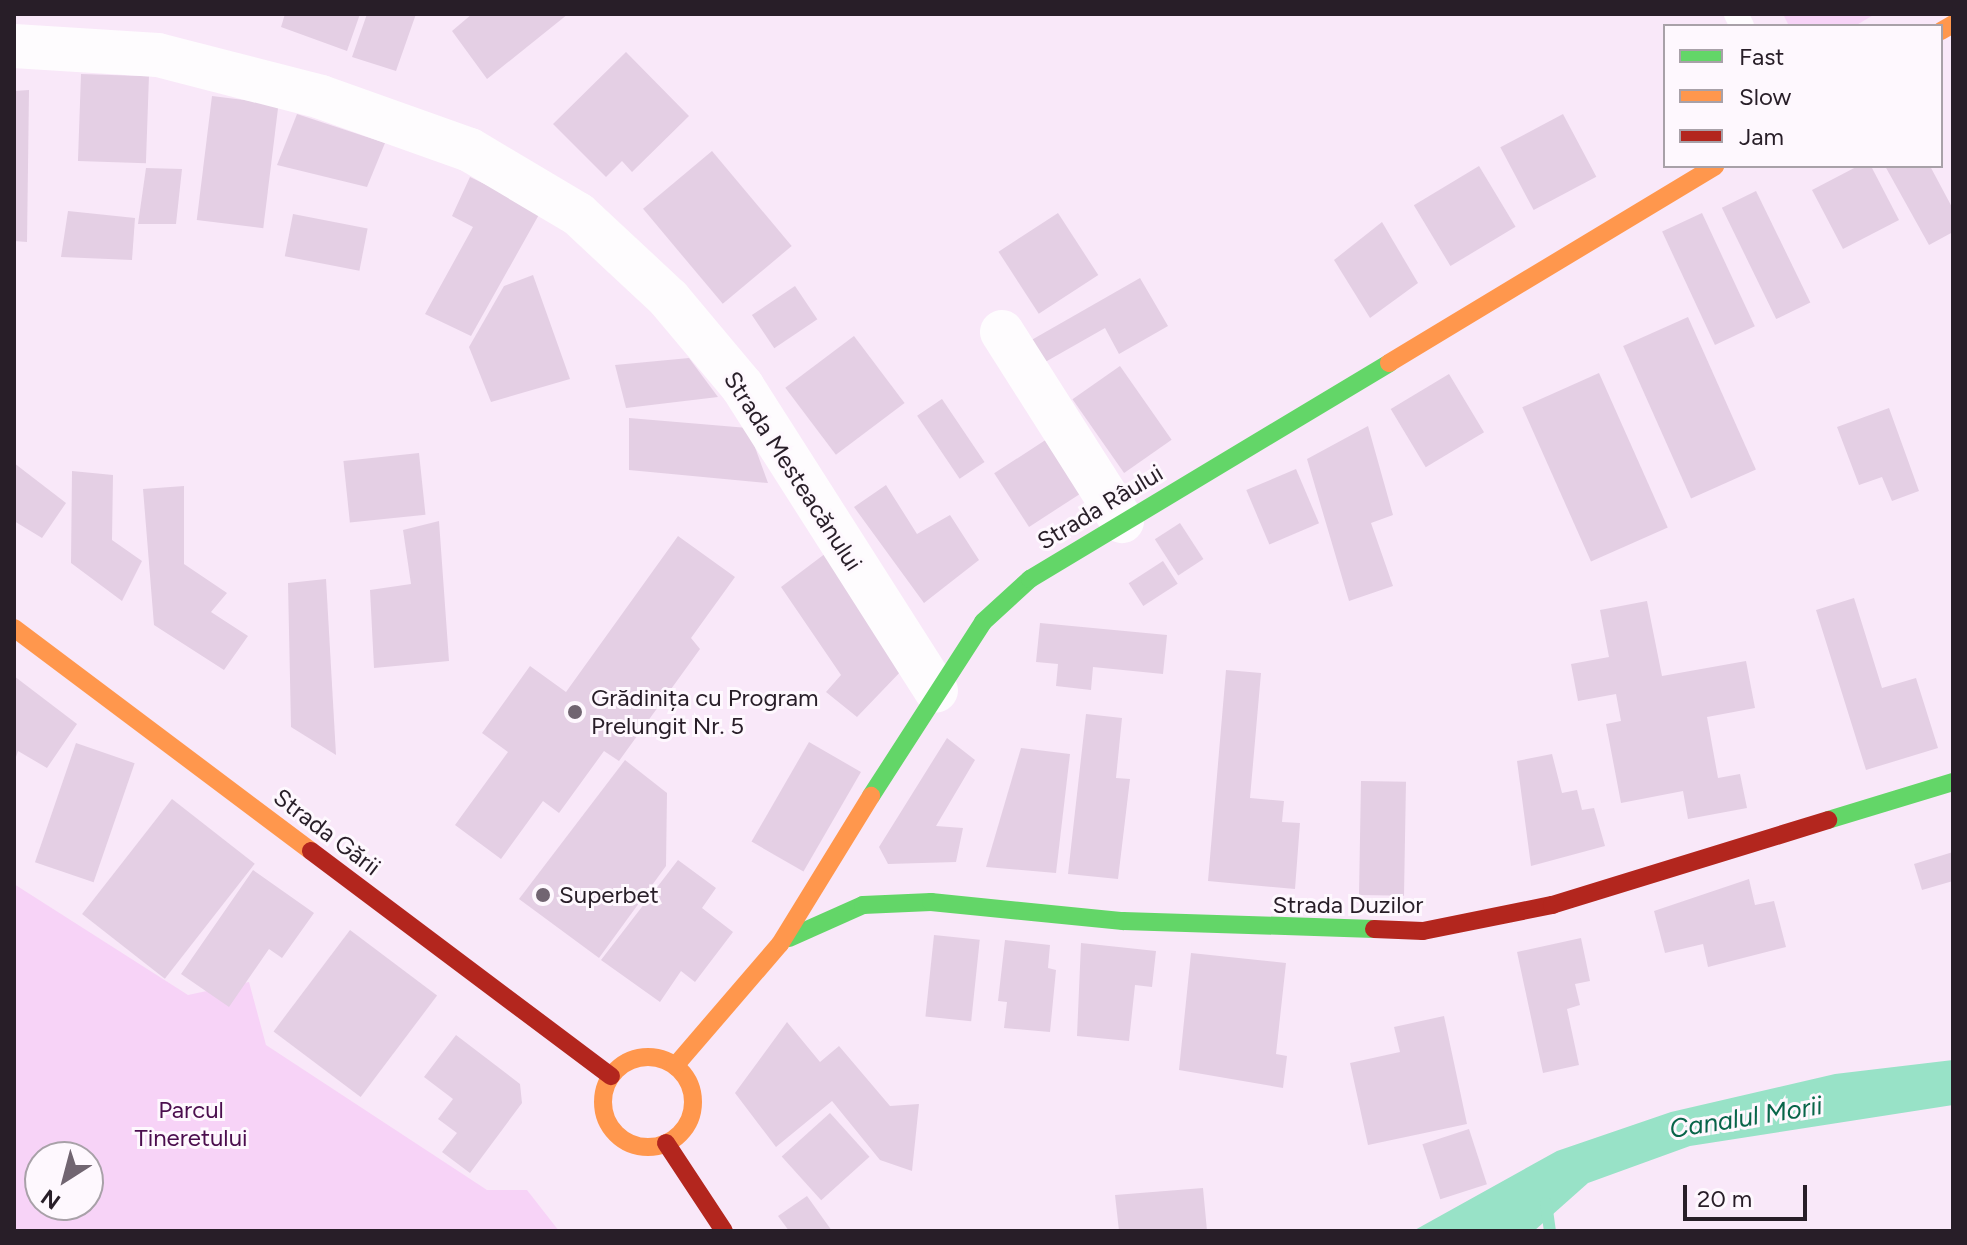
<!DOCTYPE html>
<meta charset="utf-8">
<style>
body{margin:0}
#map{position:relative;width:1967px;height:1245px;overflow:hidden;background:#f9e8f9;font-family:Figtree,sans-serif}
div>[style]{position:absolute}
.green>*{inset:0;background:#f7d3f7}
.water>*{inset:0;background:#98e2c7}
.stream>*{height:12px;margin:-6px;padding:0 6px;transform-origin:6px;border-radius:6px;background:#98e2c7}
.building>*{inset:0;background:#e4cfe4;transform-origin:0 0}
.lane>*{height:24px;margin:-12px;padding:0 12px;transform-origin:12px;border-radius:12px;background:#fefcfe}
.street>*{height:44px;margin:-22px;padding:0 22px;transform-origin:22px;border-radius:22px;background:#fefcfe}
.fast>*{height:18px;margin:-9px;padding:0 9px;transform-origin:9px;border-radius:9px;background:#63d668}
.slow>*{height:18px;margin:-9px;padding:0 9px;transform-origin:9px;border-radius:9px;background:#ff974d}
.slow>.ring{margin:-9px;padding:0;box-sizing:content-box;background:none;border:18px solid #ff974d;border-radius:50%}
.jam>*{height:18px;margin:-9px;padding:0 9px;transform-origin:9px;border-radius:9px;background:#b3261e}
.dots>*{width:22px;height:22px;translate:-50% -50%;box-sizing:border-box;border:4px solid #fef8fe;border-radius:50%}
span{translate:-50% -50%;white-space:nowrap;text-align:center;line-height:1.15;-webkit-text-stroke:6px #fef8fe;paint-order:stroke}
.street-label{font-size:24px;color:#281e28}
.poi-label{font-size:24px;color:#281e28}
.left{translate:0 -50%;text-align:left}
.park-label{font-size:24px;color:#4b0d4e}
.water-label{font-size:26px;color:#086549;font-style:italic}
.frame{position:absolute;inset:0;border:16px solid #281e28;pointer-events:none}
.legend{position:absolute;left:1663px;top:24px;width:280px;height:144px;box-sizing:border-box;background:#fef8fe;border:2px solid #a8a1a8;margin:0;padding:10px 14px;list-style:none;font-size:24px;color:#281e28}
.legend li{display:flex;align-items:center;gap:16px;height:40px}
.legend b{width:40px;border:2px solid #a8a1a8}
.north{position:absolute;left:24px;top:1141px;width:80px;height:80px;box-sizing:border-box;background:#fef8fe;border:2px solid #a8a1a8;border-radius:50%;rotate:216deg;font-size:22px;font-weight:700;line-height:32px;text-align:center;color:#281e28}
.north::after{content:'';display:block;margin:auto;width:28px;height:36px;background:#716571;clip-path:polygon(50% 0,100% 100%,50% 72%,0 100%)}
.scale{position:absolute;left:1683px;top:1185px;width:124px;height:36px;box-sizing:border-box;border:4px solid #281e28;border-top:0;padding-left:10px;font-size:24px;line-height:28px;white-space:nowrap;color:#281e28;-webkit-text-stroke:6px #fef8fe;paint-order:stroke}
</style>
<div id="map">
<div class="green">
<div style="clip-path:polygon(1783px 14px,1875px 14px,1855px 26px,1789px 26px)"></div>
<div style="clip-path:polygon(evenodd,14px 884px,188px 995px,249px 982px,266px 1045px,487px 1190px,527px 1190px,559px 1231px,14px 1231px,14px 884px,40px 1157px,88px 1157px,88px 1205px,40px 1205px,40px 1157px)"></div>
</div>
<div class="water">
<div style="clip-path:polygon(1953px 1060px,1953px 1105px,1690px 1146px,1588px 1183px,1534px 1231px,1413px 1231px,1557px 1151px,1671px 1112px,1835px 1074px)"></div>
</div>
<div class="stream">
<div style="left:1546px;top:1203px;width:28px;rotate:82deg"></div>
</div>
<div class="building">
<div style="clip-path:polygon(285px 14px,360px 14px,347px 51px,281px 27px)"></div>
<div style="clip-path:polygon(367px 14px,416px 14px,396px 71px,352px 57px)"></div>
<div style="clip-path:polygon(472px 14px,568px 14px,487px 79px,452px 31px)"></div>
<div style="clip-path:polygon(626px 52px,689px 116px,632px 172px,622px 161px,606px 177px,553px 124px)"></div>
<div style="left:81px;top:74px;width:68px;height:87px;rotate:2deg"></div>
<div style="clip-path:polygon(29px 90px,27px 242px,14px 241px,14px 91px)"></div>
<div style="left:212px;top:96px;width:67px;height:125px;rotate:7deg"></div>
<div style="clip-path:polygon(297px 114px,385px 143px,367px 187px,277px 165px)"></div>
<div style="left:1563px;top:114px;width:71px;height:71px;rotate:62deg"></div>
<div style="left:712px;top:151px;width:124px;height:90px;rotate:50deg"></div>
<div style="left:1479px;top:166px;width:71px;height:76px;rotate:59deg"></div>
<div style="clip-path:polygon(1858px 166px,1871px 166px,1899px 220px,1843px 249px,1812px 190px)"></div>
<div style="clip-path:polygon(1885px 166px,1930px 166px,1953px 209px,1953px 232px,1929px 245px)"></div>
<div style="clip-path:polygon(146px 168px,182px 169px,176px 224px,138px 224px)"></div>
<div style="clip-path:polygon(470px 177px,541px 211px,471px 336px,425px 314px,473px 227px,452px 216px)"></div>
<div style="left:1756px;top:191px;width:124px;height:38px;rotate:64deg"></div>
<div style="clip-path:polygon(68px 211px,135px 218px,132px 260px,61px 257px)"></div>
<div style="left:1058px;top:213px;width:74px;height:71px;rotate:57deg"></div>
<div style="left:1702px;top:213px;width:125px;height:44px;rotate:65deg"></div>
<div style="left:293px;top:214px;width:76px;height:43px;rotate:11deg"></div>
<div style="clip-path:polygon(1382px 222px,1418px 283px,1370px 318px,1334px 260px)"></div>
<div style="clip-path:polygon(533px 275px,570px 379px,491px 402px,469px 347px,504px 286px)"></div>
<div style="clip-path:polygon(1140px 278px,1168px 326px,1119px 354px,1105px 328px,1040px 365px,1028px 342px)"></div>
<div style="left:795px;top:286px;width:40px;height:52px;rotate:56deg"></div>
<div style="left:1688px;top:317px;width:167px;height:71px;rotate:66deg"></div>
<div style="left:854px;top:336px;width:84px;height:86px;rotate:53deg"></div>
<div style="clip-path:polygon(689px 358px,718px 397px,626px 408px,615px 365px)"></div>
<div style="left:1120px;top:366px;width:90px;height:58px;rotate:55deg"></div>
<div style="left:1599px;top:373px;width:169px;height:84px;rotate:66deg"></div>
<div style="left:1449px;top:374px;width:68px;height:68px;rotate:59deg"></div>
<div style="left:942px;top:399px;width:76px;height:30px;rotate:56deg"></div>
<div style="clip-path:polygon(1889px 408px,1919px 491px,1892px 501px,1882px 477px,1859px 485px,1837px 427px)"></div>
<div style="clip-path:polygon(629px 418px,748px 428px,768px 483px,629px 470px)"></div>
<div style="clip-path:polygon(1368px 426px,1393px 515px,1371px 523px,1393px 586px,1349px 601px,1307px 459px)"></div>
<div style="left:1047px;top:439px;width:64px;height:63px;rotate:57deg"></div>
<div style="left:419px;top:453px;width:62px;height:76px;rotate:84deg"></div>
<div style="clip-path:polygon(14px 463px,66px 503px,42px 538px,14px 521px)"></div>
<div style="left:1296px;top:469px;width:59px;height:54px;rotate:67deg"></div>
<div style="clip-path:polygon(72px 471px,113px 475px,112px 540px,142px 561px,122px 601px,71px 563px)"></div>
<div style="clip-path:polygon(886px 485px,917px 534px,950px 515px,979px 560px,924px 603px,854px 507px)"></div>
<div style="clip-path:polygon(184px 486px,184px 564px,227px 593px,211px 612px,248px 636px,224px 670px,154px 625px,143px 489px)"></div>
<div style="clip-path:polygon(439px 521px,449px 661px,374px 668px,370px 590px,411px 584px,403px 530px)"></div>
<div style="left:1180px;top:523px;width:43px;height:30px;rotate:57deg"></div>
<div style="clip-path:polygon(678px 536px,735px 577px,691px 638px,700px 649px,619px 761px,604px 751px,559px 813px,543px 801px,501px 859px,455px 825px,508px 752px,482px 733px,530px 666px,566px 692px)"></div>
<div style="clip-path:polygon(826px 553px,905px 667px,857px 717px,826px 692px,841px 675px,781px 587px)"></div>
<div style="left:1163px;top:561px;width:27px;height:41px;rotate:57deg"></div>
<div style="clip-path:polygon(326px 579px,336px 755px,291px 727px,288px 583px)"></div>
<div style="clip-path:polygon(1854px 598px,1882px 688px,1916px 678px,1938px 748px,1866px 770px,1816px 610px)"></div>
<div style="clip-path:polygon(1647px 601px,1662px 676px,1746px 661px,1755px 708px,1707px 717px,1718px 778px,1740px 774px,1747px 808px,1688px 819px,1683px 791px,1621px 803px,1606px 724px,1621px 721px,1616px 694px,1578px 701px,1571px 664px,1609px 657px,1600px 610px)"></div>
<div style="clip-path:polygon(1040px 623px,1167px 635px,1163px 674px,1093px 667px,1091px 690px,1056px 686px,1058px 664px,1036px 662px)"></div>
<div style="clip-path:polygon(1226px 670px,1261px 673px,1250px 798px,1284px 801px,1282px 822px,1300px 823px,1295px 889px,1208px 881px)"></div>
<div style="clip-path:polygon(14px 676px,77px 724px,47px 768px,18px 751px,14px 763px)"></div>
<div style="clip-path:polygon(1086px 714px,1122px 718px,1116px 778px,1130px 779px,1118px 879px,1068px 874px)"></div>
<div style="clip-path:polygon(947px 738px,975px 760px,936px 826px,963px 828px,956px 862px,888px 864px,879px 847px)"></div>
<div style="left:809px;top:742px;width:60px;height:115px;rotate:30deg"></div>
<div style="left:76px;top:743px;width:62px;height:126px;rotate:19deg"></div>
<div style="clip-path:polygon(1021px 748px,1070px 754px,1056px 873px,986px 867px)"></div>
<div style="clip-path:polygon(1552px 754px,1562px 793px,1577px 790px,1582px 810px,1594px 808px,1605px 846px,1531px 866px,1517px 761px)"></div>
<div style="clip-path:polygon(625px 760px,667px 793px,666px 866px,599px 958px,519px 899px)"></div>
<div style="left:1361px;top:781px;width:45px;height:114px;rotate:1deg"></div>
<div style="left:172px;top:799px;width:105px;height:146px;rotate:38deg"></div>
<div style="clip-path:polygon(1953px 852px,1953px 881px,1922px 890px,1914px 864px)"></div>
<div style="clip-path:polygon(678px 860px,716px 888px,702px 908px,733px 932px,695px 982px,681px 971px,660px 1002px,601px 960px)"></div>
<div style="clip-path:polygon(253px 870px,314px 913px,282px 958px,269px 949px,229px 1007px,181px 974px)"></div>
<div style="clip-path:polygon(1749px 879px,1755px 905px,1774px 901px,1786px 947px,1708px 967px,1703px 944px,1665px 953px,1654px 911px)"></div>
<div style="left:350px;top:930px;width:109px;height:127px;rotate:37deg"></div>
<div style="left:934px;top:935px;width:46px;height:82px;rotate:6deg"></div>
<div style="clip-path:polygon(1581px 938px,1590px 981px,1575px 984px,1580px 1005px,1567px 1009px,1579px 1065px,1543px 1073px,1517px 952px)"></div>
<div style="clip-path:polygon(1005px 940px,1050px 945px,1048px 968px,1056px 970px,1050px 1032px,1004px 1028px,1007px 1002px,998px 1001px)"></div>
<div style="clip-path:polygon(1081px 943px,1156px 951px,1152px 987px,1135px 985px,1129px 1041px,1077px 1036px)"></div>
<div style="clip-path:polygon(1191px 953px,1286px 963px,1276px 1054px,1287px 1056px,1283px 1088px,1179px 1070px)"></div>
<div style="clip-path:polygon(1444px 1016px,1467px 1124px,1368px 1145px,1350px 1063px,1400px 1052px,1394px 1027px)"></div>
<div style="clip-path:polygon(787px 1022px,820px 1062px,839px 1046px,890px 1106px,919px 1104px,912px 1171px,880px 1160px,832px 1101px,776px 1147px,735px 1093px)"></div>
<div style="clip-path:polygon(456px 1035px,520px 1084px,522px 1103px,470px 1173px,442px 1152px,457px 1133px,438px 1119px,453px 1099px,424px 1077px)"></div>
<div style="left:830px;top:1113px;width:59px;height:65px;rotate:48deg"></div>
<div style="left:1469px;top:1129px;width:58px;height:49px;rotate:72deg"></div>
<div style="clip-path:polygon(1203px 1188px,1207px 1231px,1119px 1231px,1115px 1195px)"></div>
<div style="clip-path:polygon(807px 1196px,832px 1231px,789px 1231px,778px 1216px)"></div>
</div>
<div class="lane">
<div style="left:1736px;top:14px;width:13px;rotate:63deg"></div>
</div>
<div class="street">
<div style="left:14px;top:46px;width:144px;rotate:3.6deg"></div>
<div style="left:158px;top:55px;width:168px;rotate:14.4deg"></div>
<div style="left:321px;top:97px;width:158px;rotate:19.6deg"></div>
<div style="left:470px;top:150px;width:126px;rotate:30.7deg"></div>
<div style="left:578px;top:214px;width:125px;rotate:43deg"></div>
<div style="left:669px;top:299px;width:114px;rotate:50deg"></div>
<div style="left:742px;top:386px;width:361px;rotate:57.5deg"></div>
<div style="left:1002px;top:332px;width:224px;rotate:57.6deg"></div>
</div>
<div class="fast">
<div style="left:871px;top:796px;width:207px;rotate:-57.2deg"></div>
<div style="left:983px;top:622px;width:64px;rotate:-42.5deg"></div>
<div style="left:1030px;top:579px;width:419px;rotate:-31deg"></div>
<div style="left:1828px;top:820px;width:131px;rotate:-16.9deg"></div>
<div style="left:789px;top:938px;width:81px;rotate:-24deg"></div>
<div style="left:863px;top:905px;width:68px;rotate:-2.5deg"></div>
<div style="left:931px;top:902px;width:193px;rotate:5.7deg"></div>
<div style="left:1123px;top:921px;width:251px;rotate:1.8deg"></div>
</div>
<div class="slow">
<div style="left:1941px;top:31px;width:14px;rotate:-30deg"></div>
<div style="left:1389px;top:363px;width:381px;rotate:-31.1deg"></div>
<div style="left:14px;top:628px;width:371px;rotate:36.9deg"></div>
<div class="ring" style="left:603px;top:1057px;width:72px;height:72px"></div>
<div style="left:675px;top:1066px;width:161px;rotate:-49.3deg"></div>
<div style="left:780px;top:944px;width:174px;rotate:-58.4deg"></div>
</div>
<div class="jam">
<div style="left:311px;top:851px;width:375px;rotate:36.9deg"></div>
<div style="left:1374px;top:929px;width:49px;rotate:2.3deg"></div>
<div style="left:1423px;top:931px;width:132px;rotate:-11.4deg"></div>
<div style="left:1552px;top:905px;width:289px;rotate:-17.1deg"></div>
<div style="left:666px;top:1143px;width:105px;rotate:56.6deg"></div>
</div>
<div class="dots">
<div style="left:575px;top:712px;background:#716571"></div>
<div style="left:543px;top:895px;background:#716571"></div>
</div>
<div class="street-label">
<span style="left:793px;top:471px;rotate:57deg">Strada Mesteacănului</span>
<span style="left:1100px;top:507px;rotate:-31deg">Strada Râului</span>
<span style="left:327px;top:832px;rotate:37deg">Strada Gării</span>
<span style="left:1348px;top:905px">Strada Duzilor</span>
</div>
<div class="poi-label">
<span class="left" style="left:591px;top:712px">Grădinița cu Program<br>Prelungit Nr. 5</span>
<span class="left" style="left:559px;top:895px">Superbet</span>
</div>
<div class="park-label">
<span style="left:191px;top:1124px">Parcul<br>Tineretului</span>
</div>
<div class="water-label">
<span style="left:1746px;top:1118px;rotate:-9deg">Canalul Morii</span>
</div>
<div class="frame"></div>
<ul class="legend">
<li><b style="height:10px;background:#63d668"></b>Fast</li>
<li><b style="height:10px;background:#ff974d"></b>Slow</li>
<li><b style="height:10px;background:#b3261e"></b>Jam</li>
</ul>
<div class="north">N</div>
<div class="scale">20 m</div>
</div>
